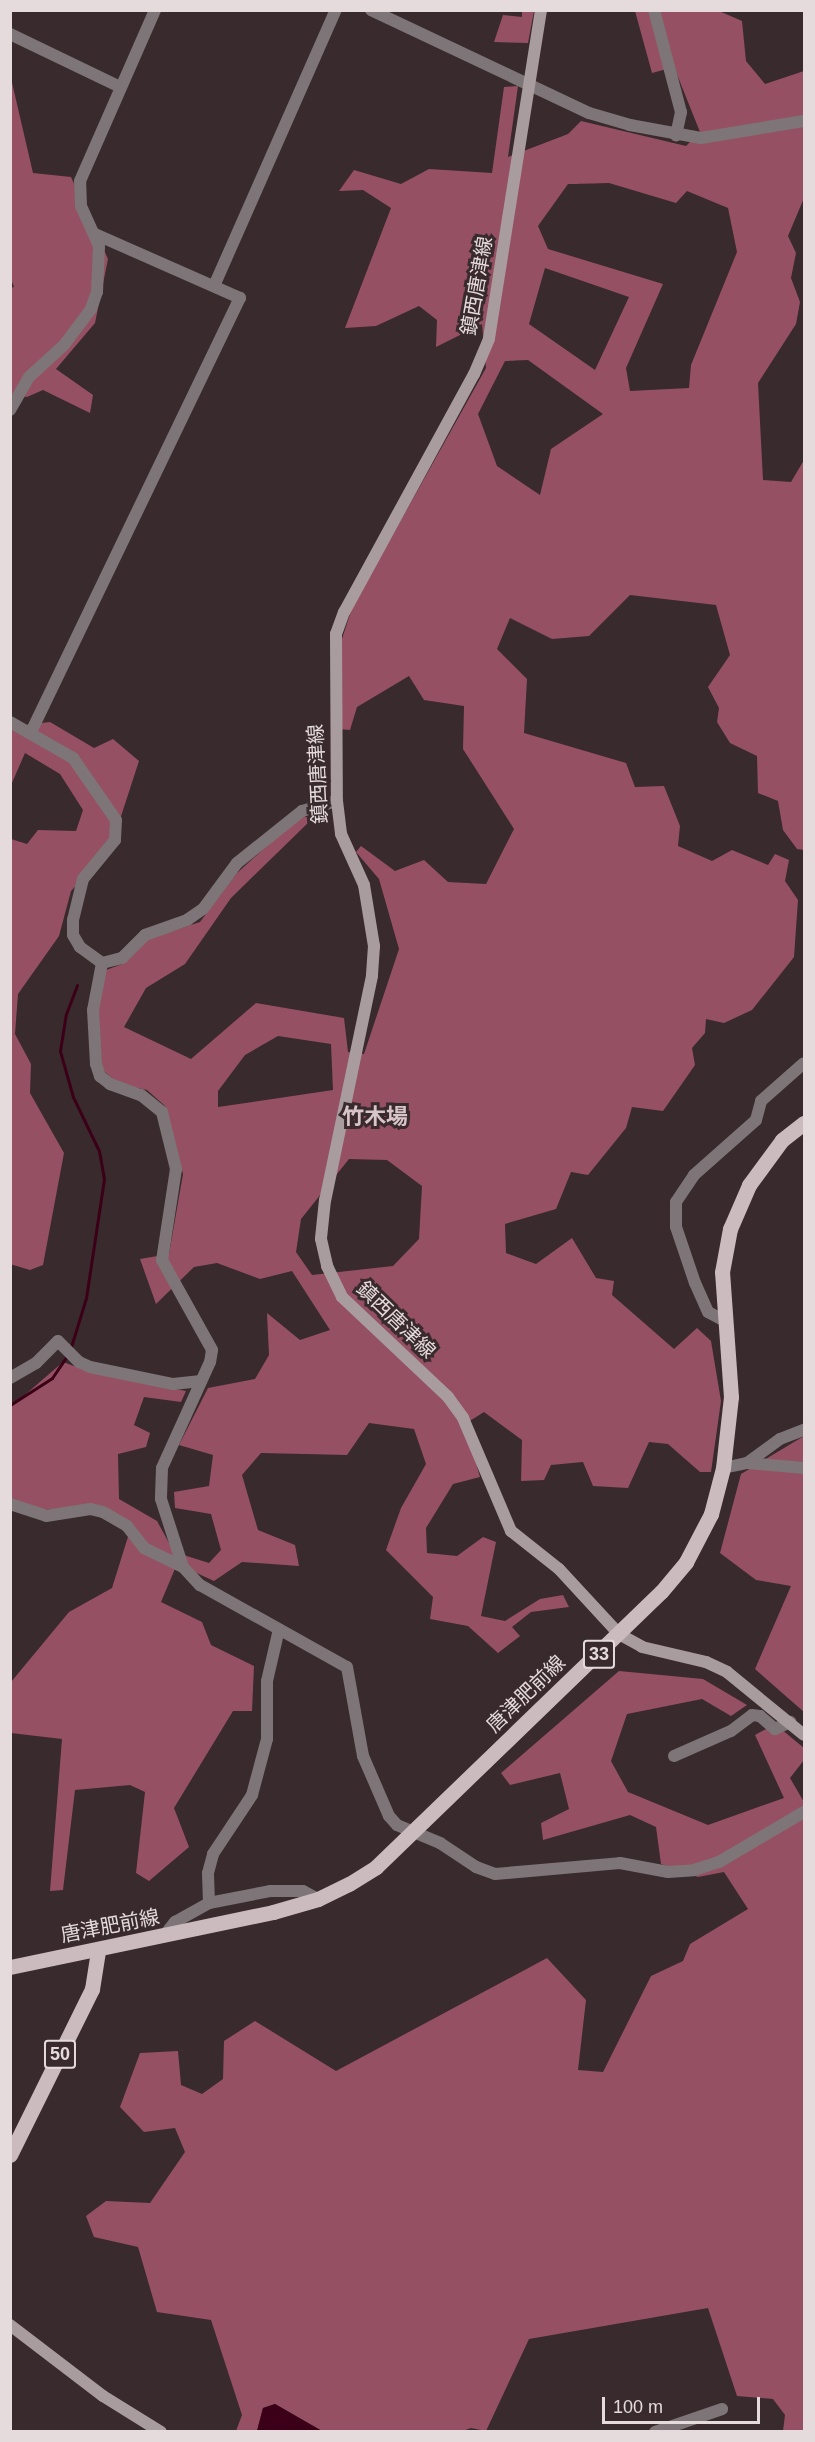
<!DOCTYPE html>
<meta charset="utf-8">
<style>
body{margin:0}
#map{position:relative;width:815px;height:2442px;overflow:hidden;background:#392a2e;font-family:Arial,"Noto Sans JP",sans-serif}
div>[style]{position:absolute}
.forest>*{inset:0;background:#965063}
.water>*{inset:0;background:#3b0017}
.stream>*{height:3px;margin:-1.5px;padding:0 1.5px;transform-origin:1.5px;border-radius:1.5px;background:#3b0017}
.street>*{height:12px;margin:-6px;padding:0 6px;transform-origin:6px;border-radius:6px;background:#7d7577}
.secondary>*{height:12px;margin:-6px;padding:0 6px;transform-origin:6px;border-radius:6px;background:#a99c9f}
.primary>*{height:15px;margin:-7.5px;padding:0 7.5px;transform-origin:7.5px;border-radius:7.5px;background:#cbbbbe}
span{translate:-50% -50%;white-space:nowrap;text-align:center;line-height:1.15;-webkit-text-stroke:6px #392a2e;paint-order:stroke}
.shield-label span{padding:2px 4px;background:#392a2e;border:2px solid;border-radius:4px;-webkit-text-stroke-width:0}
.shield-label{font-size:18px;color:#e5dbdd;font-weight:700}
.street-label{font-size:20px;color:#e5dbdd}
.quarter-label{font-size:22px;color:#d8c5c9;font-weight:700}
.frame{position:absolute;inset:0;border:12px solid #e5dbdd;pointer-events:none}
.scale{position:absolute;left:602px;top:2397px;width:158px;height:27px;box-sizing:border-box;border:3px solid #e5dbdd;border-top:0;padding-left:8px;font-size:18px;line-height:21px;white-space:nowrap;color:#e5dbdd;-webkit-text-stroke:4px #392a2e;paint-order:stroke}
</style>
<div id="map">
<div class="forest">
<div style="clip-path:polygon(522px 11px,534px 11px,528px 43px,494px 42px,503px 15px,522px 17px)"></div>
<div style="clip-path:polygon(evenodd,635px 11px,719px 11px,742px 21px,746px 61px,765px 84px,804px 71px,804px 198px,788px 236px,796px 253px,791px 278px,800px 302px,796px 324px,758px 383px,763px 480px,791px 482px,804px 460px,804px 850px,797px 849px,783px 830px,778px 801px,758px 793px,757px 756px,730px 743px,717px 722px,719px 708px,708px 687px,730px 655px,716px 605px,630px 595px,589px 636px,552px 639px,510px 618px,497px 649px,527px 679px,524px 733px,626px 763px,635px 787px,664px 786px,680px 826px,678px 846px,712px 861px,732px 850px,768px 865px,775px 854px,789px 860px,785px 881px,798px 900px,794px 957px,752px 1010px,724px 1023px,706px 1019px,705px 1033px,692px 1048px,695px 1065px,663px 1111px,632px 1107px,626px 1128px,588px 1175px,571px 1172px,556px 1209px,505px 1224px,506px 1253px,536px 1264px,572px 1238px,596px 1278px,614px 1281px,612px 1295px,674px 1349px,697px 1328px,711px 1341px,721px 1401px,711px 1472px,700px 1472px,668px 1444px,649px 1442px,628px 1488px,593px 1486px,583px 1462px,551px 1465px,544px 1480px,521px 1481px,522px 1440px,484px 1412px,465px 1424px,480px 1477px,453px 1484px,426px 1528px,427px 1553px,457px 1556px,483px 1537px,496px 1542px,481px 1616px,505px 1621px,540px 1599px,563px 1595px,569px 1607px,531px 1612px,512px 1627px,520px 1636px,498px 1653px,468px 1626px,430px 1619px,433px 1597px,386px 1550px,401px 1508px,426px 1464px,414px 1429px,369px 1423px,347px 1455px,261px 1453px,242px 1475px,258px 1530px,295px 1545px,299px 1566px,242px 1562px,214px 1581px,177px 1564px,161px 1602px,202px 1622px,211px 1645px,254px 1666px,252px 1711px,233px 1711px,174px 1808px,189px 1847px,149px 1881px,136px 1873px,145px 1792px,130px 1785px,75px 1790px,63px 1890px,50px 1891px,62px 1739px,11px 1733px,11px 1682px,69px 1612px,112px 1588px,132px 1524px,104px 1506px,41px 1510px,11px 1501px,11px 1407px,63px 1362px,90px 1372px,186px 1391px,181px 1402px,144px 1397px,134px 1425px,150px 1433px,146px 1447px,118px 1454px,119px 1499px,157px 1521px,174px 1552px,209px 1563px,221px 1550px,211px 1514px,175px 1508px,174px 1492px,209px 1486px,213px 1455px,179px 1445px,208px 1388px,255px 1379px,269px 1355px,267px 1313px,300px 1340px,330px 1330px,292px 1271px,260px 1279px,217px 1263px,194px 1267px,156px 1304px,140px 1259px,169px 1254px,183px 1174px,165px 1106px,147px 1090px,118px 1084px,102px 1069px,97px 1008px,106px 970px,125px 963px,148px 939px,200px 922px,236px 874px,301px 815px,312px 819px,231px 898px,185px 964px,146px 988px,124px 1027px,191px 1059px,256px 1003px,344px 1018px,348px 1052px,364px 1054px,399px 949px,379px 879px,356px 852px,361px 846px,395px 871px,424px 860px,448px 882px,486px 884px,514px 829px,463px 749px,464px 706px,424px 700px,409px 676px,357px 707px,350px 730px,339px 729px,340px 645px,352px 608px,486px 368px,482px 324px,436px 347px,437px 320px,419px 306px,376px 326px,345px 328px,391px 208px,363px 190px,339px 191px,354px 170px,401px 184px,429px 169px,492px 173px,504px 87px,518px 86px,508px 157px,568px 134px,581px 121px,686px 146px,700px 132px,674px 67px,652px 73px,635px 11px,609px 183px,676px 203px,687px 191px,728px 208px,737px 252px,691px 365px,689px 388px,630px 391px,626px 368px,663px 284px,548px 249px,538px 226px,568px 184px,609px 183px,635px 11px,545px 268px,629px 297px,595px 370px,529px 324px,545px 268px,635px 11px,528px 360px,603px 414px,551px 449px,540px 495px,497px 466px,478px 414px,505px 361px,528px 360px,635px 11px,278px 1036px,331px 1044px,333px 1090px,218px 1107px,218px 1091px,245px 1055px,278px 1036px,635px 11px,349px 1159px,387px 1160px,422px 1186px,419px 1239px,393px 1266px,312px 1275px,296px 1252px,301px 1219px,349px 1159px)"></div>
<div style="clip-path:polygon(10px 74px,33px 173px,71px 177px,108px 259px,95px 323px,56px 369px,93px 395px,90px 413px,43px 390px,27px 397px,11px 394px,10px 288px,14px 287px,10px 277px)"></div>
<div style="clip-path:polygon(50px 722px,94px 748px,113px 739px,139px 761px,110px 850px,71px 891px,59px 936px,18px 994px,15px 1034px,31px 1064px,30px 1093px,64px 1153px,43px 1265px,30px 1270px,10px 1264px,11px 839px,27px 844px,38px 830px,76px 831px,83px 810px,60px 774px,25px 753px,11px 785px,11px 723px,16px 726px)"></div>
<div style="clip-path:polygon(804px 1436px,804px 1712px,755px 1669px,791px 1586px,756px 1580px,720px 1553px,741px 1474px)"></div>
<div style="clip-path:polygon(619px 1671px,703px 1679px,747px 1705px,731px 1716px,702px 1699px,627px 1714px,611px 1761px,628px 1792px,708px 1825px,784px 1798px,755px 1735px,775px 1724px,804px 1748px,804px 1760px,790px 1778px,804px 1802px,804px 2431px,783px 2431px,785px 2415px,773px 2399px,737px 2396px,708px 2308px,529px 2339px,486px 2431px,471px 2428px,460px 2432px,322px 2431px,275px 2404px,263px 2408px,257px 2431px,236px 2431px,242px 2415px,211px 2320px,157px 2312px,138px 2247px,94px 2237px,86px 2216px,106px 2201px,150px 2203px,185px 2152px,175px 2128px,144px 2132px,120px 2107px,140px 2053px,178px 2051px,181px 2085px,202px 2094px,223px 2079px,224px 2041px,255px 2021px,336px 2071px,547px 1958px,586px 2000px,578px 2070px,603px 2072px,651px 1976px,683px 1961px,690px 1944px,748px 1909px,724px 1872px,698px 1877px,661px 1864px,656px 1827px,630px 1815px,543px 1840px,541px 1823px,569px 1809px,560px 1773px,510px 1785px,501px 1773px)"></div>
</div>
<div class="water">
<div style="clip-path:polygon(275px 2404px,322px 2431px,257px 2431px,263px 2408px)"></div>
</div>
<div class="stream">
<div style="left:70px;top:1350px;width:54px;rotate:-72.9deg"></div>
<div style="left:86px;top:1298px;width:120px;rotate:-81.4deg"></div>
<div style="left:104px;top:1179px;width:28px;rotate:-100deg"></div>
<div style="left:99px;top:1151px;width:60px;rotate:-115.7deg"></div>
<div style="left:73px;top:1097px;width:48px;rotate:-105.8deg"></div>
<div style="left:60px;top:1051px;width:37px;rotate:-81deg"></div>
<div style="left:66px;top:1014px;width:31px;rotate:-69deg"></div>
<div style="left:10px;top:1405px;width:50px;rotate:-32.7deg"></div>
<div style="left:52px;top:1378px;width:27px;rotate:-56deg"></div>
</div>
<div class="street">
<div style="left:371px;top:10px;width:241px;rotate:25.3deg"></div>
<div style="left:589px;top:113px;width:43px;rotate:16.3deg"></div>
<div style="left:630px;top:125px;width:72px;rotate:10.4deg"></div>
<div style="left:701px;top:138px;width:104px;rotate:-9.4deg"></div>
<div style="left:654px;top:10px;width:106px;rotate:75.2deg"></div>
<div style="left:681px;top:112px;width:24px;rotate:102deg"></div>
<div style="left:10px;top:34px;width:122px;rotate:25.7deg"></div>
<div style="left:214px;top:286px;width:302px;rotate:-66.2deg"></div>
<div style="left:10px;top:410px;width:38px;rotate:-60deg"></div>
<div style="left:29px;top:377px;width:47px;rotate:-42.4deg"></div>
<div style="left:64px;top:345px;width:45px;rotate:-53.1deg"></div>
<div style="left:91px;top:309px;width:18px;rotate:-71deg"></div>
<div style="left:97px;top:292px;width:46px;rotate:-87.5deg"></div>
<div style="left:99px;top:246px;width:44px;rotate:-114.2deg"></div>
<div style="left:81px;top:206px;width:25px;rotate:-92deg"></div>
<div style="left:80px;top:181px;width:187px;rotate:-66.3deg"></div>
<div style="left:10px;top:722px;width:73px;rotate:29.7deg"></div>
<div style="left:73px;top:758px;width:75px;rotate:55.3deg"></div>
<div style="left:116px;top:820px;width:20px;rotate:93deg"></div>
<div style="left:115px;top:840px;width:50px;rotate:129.4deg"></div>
<div style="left:83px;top:879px;width:42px;rotate:103.7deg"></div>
<div style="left:73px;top:920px;width:15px;rotate:90deg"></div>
<div style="left:73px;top:935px;width:14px;rotate:60deg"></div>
<div style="left:80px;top:947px;width:27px;rotate:36deg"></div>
<div style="left:102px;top:963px;width:21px;rotate:-14deg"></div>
<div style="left:122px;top:958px;width:33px;rotate:-45deg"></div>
<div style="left:145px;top:935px;width:45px;rotate:-19.7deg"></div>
<div style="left:187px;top:920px;width:19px;rotate:-35deg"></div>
<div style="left:203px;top:909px;width:57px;rotate:-53.5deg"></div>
<div style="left:237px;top:863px;width:83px;rotate:-38.7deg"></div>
<div style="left:302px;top:811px;width:36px;rotate:-16deg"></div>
<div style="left:31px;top:732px;width:482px;rotate:-64.3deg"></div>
<div style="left:240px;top:298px;width:158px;rotate:-156.2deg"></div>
<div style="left:102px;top:963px;width:48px;rotate:100.8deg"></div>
<div style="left:93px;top:1010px;width:54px;rotate:86.8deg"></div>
<div style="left:96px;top:1064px;width:13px;rotate:72deg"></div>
<div style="left:100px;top:1076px;width:13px;rotate:39deg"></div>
<div style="left:110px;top:1084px;width:33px;rotate:20deg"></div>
<div style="left:141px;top:1095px;width:27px;rotate:39deg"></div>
<div style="left:162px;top:1112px;width:59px;rotate:76.2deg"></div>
<div style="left:176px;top:1169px;width:92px;rotate:98.7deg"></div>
<div style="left:162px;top:1260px;width:103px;rotate:60.9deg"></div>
<div style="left:212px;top:1350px;width:12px;rotate:99deg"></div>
<div style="left:210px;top:1362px;width:116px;rotate:114.4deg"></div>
<div style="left:162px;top:1468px;width:31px;rotate:92deg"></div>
<div style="left:161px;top:1499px;width:71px;rotate:72.1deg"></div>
<div style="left:183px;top:1567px;width:25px;rotate:47deg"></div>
<div style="left:200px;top:1585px;width:168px;rotate:29.2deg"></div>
<div style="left:347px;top:1667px;width:90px;rotate:79.8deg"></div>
<div style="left:363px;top:1756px;width:65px;rotate:66.6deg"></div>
<div style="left:389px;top:1816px;width:12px;rotate:48deg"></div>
<div style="left:397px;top:1825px;width:47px;rotate:22.7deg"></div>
<div style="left:440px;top:1843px;width:43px;rotate:33.7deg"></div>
<div style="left:476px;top:1867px;width:20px;rotate:20deg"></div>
<div style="left:495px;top:1874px;width:125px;rotate:-5deg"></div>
<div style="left:620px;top:1863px;width:49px;rotate:10.6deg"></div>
<div style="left:668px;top:1872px;width:26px;rotate:-4deg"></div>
<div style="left:694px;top:1870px;width:26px;rotate:-18deg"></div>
<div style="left:719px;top:1862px;width:99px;rotate:-30.5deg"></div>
<div style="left:725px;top:1321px;width:19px;rotate:-152deg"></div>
<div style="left:708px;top:1312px;width:32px;rotate:-114deg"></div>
<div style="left:695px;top:1283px;width:59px;rotate:-108.7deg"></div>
<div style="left:676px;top:1227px;width:25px;rotate:-90deg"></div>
<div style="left:676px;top:1202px;width:32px;rotate:-56deg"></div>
<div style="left:694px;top:1175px;width:83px;rotate:-41.6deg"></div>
<div style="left:756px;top:1120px;width:20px;rotate:-75deg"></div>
<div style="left:761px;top:1101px;width:57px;rotate:-41.5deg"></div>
<div style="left:10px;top:1378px;width:30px;rotate:-30deg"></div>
<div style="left:36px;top:1363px;width:31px;rotate:-45deg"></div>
<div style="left:58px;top:1341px;width:30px;rotate:45deg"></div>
<div style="left:79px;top:1362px;width:12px;rotate:24deg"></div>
<div style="left:90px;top:1367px;width:85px;rotate:11.6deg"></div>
<div style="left:173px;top:1384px;width:28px;rotate:-6deg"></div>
<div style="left:747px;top:1463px;width:41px;rotate:-36deg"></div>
<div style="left:780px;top:1439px;width:26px;rotate:-21deg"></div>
<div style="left:723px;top:1468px;width:25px;rotate:-12deg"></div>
<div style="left:747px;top:1463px;width:57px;rotate:5deg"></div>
<div style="left:10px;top:1504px;width:38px;rotate:18deg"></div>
<div style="left:46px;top:1516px;width:45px;rotate:-9deg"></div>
<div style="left:90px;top:1509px;width:13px;rotate:13deg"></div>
<div style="left:103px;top:1512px;width:28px;rotate:30deg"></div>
<div style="left:127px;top:1526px;width:28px;rotate:52deg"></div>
<div style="left:144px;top:1548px;width:43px;rotate:26deg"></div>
<div style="left:674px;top:1756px;width:62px;rotate:-23.7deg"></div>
<div style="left:731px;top:1731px;width:26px;rotate:-37deg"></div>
<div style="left:752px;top:1715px;width:8px;rotate:7deg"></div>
<div style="left:760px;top:1716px;width:20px;rotate:41deg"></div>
<div style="left:775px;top:1729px;width:17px;rotate:-25deg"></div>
<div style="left:209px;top:1903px;width:62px;rotate:-11.1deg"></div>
<div style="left:270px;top:1891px;width:33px"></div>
<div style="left:303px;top:1891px;width:17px;rotate:28deg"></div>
<div style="left:164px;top:1936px;width:18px;rotate:-52deg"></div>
<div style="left:175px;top:1922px;width:39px;rotate:-29deg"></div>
<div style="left:209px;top:1903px;width:30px;rotate:-92deg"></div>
<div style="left:208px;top:1873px;width:20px;rotate:-75deg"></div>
<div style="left:213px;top:1854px;width:71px;rotate:-56.5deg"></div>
<div style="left:252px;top:1795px;width:58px;rotate:-75deg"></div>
<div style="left:267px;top:1739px;width:58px;rotate:-90deg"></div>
<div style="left:267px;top:1681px;width:53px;rotate:-77deg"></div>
<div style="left:655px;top:2432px;width:71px;rotate:-18.9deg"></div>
</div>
<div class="secondary">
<div style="left:541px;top:10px;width:333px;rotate:99deg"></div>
<div style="left:489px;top:339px;width:38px;rotate:113deg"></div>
<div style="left:474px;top:374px;width:271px;rotate:118.6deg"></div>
<div style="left:344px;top:612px;width:23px;rotate:110deg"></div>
<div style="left:336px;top:634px;width:167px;rotate:89.7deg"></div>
<div style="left:337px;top:801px;width:33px;rotate:83deg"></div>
<div style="left:341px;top:834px;width:56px;rotate:65.7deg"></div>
<div style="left:364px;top:885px;width:62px;rotate:80.7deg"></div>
<div style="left:374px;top:946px;width:30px;rotate:94deg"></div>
<div style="left:372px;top:976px;width:229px;rotate:101.8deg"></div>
<div style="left:325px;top:1200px;width:39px;rotate:96deg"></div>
<div style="left:321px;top:1239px;width:28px;rotate:77deg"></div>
<div style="left:327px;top:1266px;width:34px;rotate:64deg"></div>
<div style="left:342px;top:1297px;width:146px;rotate:43.3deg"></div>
<div style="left:448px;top:1397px;width:26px;rotate:54deg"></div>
<div style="left:463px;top:1418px;width:123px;rotate:67deg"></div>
<div style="left:511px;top:1531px;width:61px;rotate:38.4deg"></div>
<div style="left:559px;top:1569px;width:88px;rotate:47.3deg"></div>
<div style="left:619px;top:1634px;width:26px;rotate:29deg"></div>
<div style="left:642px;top:1647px;width:66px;rotate:13.2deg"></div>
<div style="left:706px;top:1662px;width:23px;rotate:25deg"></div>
<div style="left:727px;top:1672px;width:99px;rotate:39.3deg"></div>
<div style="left:10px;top:2325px;width:117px;rotate:37.4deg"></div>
<div style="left:103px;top:2396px;width:68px;rotate:31.8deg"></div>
</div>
<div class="primary">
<div style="left:10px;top:1967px;width:269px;rotate:-11.8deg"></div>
<div style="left:273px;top:1912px;width:47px;rotate:-16.1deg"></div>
<div style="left:318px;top:1899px;width:34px;rotate:-26deg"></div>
<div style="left:349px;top:1884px;width:32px;rotate:-32deg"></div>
<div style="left:376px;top:1867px;width:396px;rotate:-44deg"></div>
<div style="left:661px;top:1592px;width:39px;rotate:-50deg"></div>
<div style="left:686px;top:1562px;width:54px;rotate:-62.5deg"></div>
<div style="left:711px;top:1514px;width:48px;rotate:-75.4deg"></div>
<div style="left:723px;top:1468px;width:71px;rotate:-83.6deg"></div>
<div style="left:731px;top:1397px;width:125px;rotate:-94.1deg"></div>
<div style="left:722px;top:1272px;width:44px;rotate:-79.5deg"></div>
<div style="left:730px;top:1229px;width:48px;rotate:-66.6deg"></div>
<div style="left:749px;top:1185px;width:56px;rotate:-53.7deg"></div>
<div style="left:782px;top:1140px;width:28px;rotate:-38deg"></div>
<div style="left:10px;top:2155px;width:185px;rotate:-63.7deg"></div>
<div style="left:92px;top:1989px;width:39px;rotate:-81deg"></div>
</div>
<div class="shield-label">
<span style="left:599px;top:1654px">33</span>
<span style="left:60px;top:2054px">50</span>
</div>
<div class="street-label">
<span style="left:477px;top:286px;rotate:-80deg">鎮西唐津線</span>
<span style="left:318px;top:774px;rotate:-93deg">鎮西唐津線</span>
<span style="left:396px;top:1320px;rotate:44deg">鎮西唐津線</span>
<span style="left:526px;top:1694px;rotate:-44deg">唐津肥前線</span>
<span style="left:110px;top:1926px;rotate:-11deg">唐津肥前線</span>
</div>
<div class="quarter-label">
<span style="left:375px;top:1117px">竹木場</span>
</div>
<div class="frame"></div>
<div class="scale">100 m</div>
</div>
